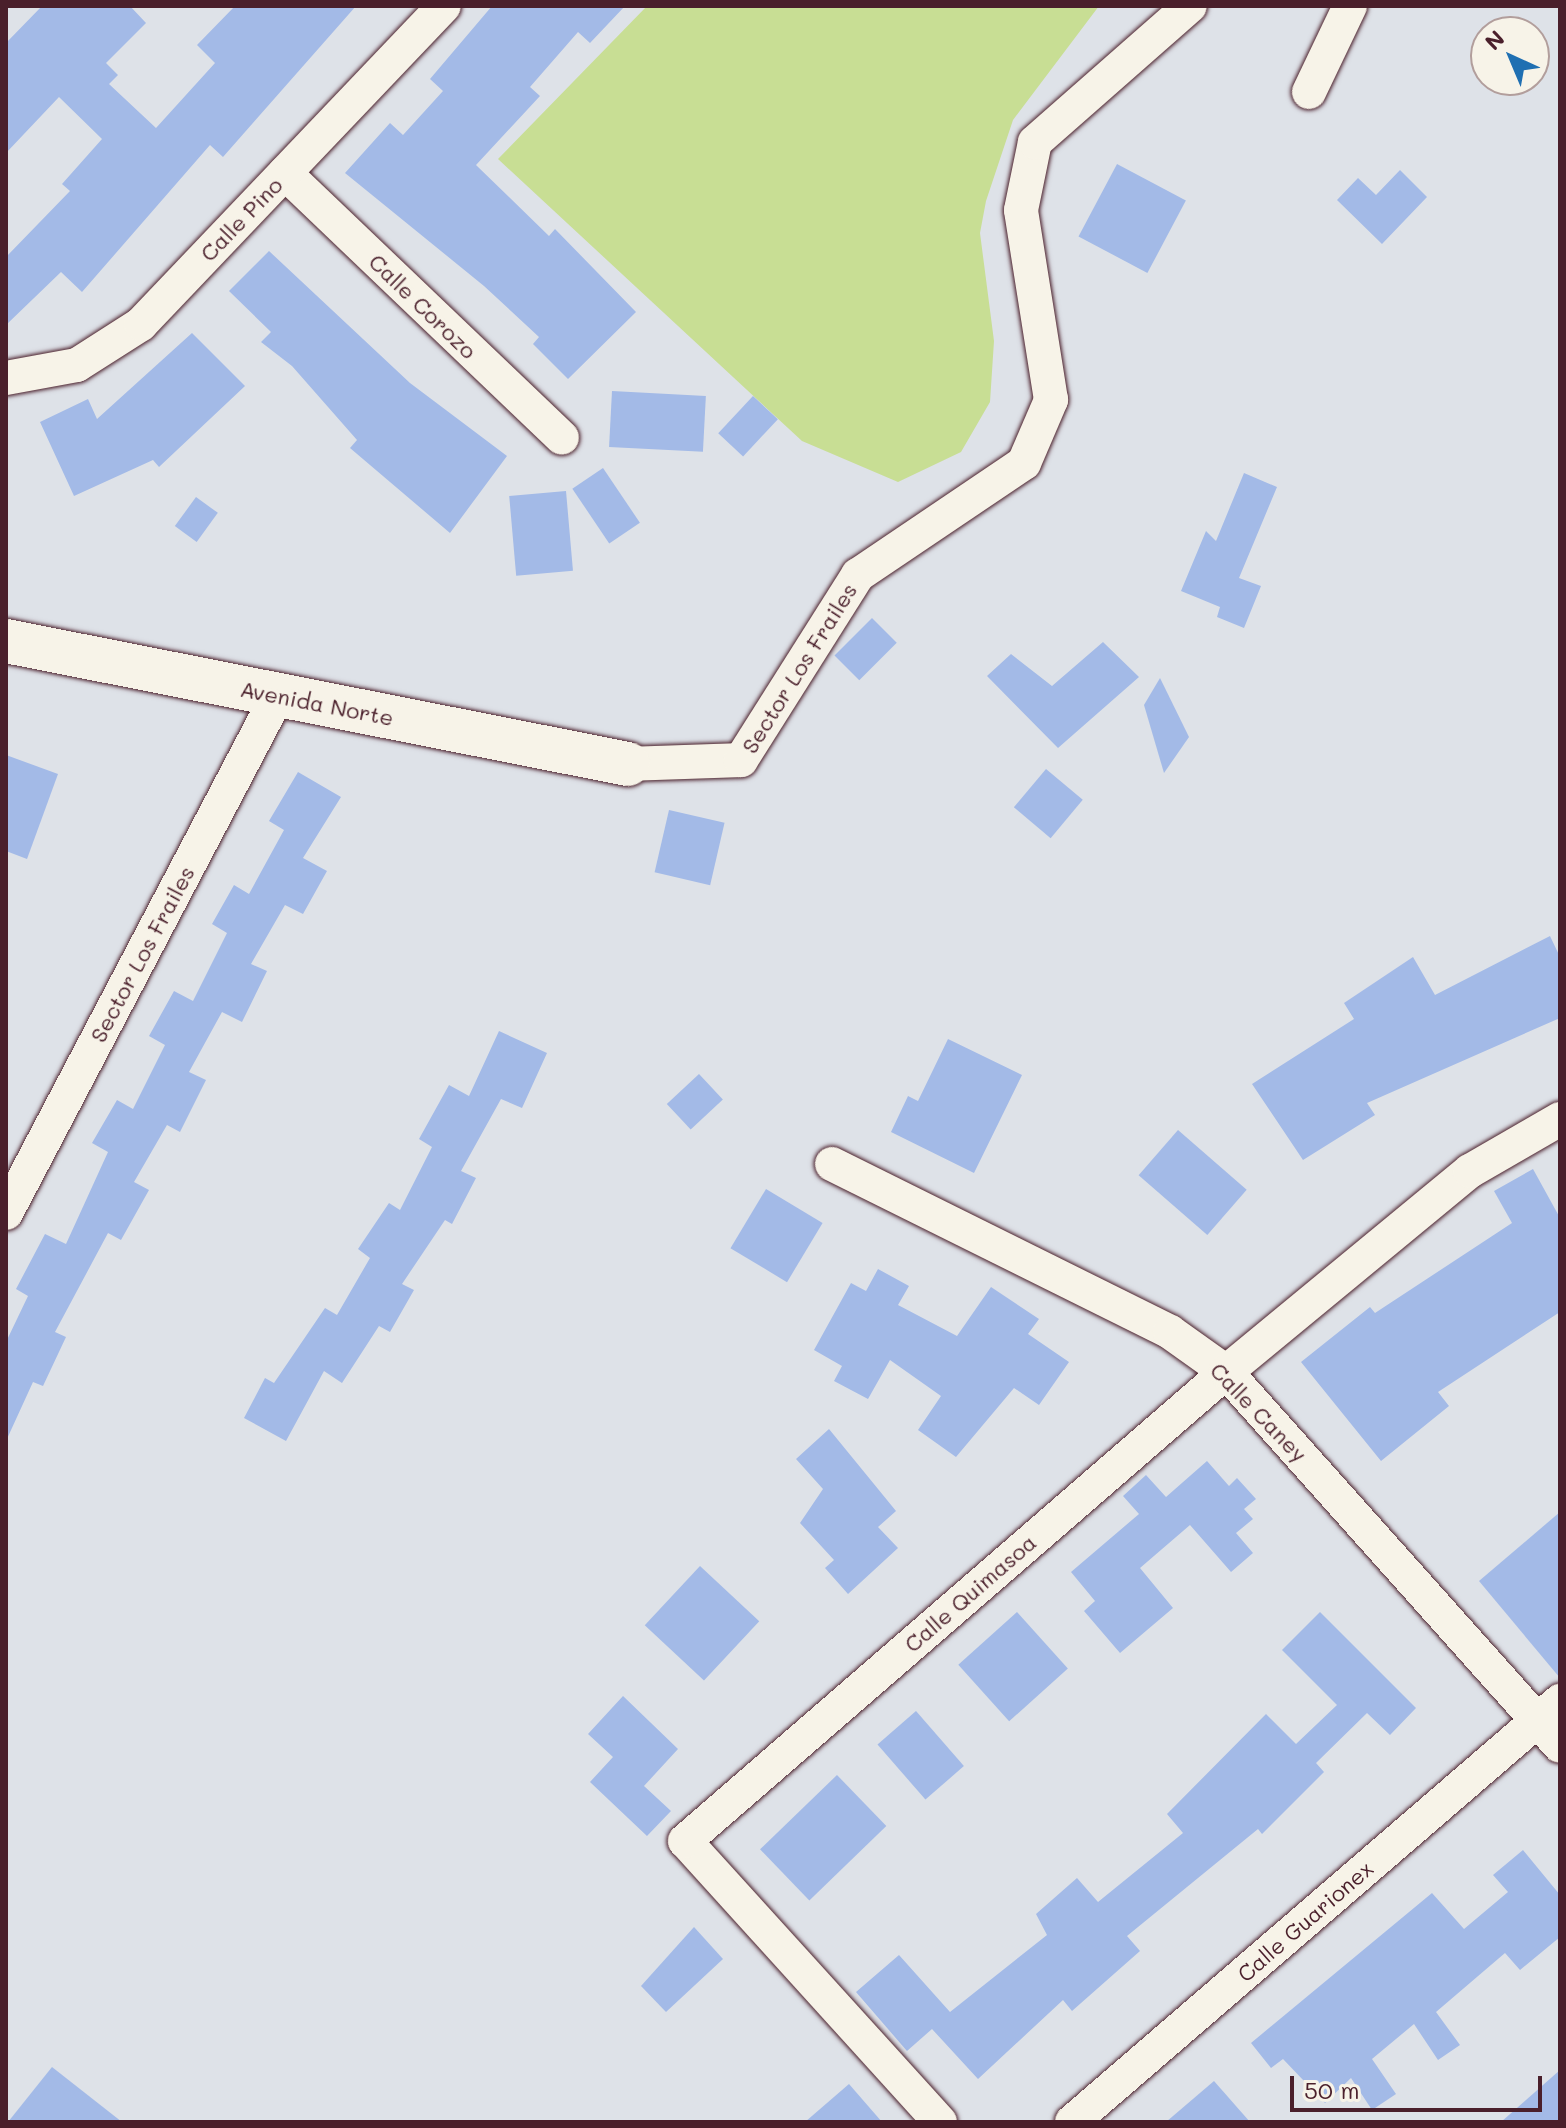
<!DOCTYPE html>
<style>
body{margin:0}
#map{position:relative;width:1566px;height:2128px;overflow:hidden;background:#dee2e8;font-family:Mali,sans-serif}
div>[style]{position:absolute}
.green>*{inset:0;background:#c8de94}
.building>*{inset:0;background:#a3bae7;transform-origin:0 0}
.roads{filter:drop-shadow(0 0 2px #4a1f2b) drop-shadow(0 0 2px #4a1f2b)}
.minor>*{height:34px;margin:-17px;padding:0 17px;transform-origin:17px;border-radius:17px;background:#f7f3e8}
.tertiary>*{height:44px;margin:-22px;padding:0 22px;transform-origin:22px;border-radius:22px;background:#f7f3e8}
span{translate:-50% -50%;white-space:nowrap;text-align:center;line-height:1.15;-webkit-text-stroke:6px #f7f3e8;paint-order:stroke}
.street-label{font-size:22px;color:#4a1f2b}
.frame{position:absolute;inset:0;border:8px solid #4a1f2b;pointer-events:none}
.north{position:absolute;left:1470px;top:16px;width:80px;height:80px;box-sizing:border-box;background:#f7f3e8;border:2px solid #b29e9c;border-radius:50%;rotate:316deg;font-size:22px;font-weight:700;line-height:32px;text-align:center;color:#4a1f2b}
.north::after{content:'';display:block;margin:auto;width:28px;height:36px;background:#1f6fb2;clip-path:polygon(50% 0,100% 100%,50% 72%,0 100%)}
.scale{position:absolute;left:1290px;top:2076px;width:252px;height:36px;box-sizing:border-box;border:4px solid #4a1f2b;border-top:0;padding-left:10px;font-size:24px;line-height:28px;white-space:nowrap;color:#4a1f2b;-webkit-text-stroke:6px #f7f3e8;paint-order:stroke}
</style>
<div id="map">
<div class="green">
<div style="clip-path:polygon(647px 6px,1099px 6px,1013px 120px,986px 201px,980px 233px,994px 341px,990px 402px,961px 452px,898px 482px,802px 441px,498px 159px)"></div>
</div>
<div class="building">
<div style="clip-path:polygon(42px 6px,130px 6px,146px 23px,106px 63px,118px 75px,109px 84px,156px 128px,215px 63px,197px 45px,235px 6px,356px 6px,223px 157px,210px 145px,82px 292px,61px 272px,6px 325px,6px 257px,70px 191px,62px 184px,102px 139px,59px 97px,6px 153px,6px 43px)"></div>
<div style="clip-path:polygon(492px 6px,625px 6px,590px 43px,578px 32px,530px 87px,540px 96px,476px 165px,549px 236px,555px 229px,636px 312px,568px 379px,533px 344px,539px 337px,484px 286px,345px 173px,390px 123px,403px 135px,443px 91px,430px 79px)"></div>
<div style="left:1117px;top:164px;width:78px;height:82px;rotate:28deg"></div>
<div style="clip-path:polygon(1400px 170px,1427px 197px,1382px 244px,1337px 200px,1358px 178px,1376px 195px)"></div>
<div style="clip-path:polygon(269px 251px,410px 383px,507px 456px,450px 533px,350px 448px,357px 440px,292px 366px,261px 342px,271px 332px,229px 291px)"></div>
<div style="clip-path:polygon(192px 333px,245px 386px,159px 467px,153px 460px,74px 496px,40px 422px,88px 399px,97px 419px)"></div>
<div style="left:612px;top:391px;width:94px;height:56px;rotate:3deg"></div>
<div style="left:753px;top:396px;width:34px;height:51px;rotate:43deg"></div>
<div style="left:603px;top:468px;width:66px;height:37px;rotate:56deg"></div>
<div style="clip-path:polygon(1244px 473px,1277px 487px,1239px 578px,1261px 586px,1244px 628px,1217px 617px,1220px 607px,1181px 591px,1206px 531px,1216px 541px)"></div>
<div style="left:566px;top:491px;width:80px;height:57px;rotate:85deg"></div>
<div style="left:196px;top:497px;width:27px;height:36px;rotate:36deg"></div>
<div style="left:872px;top:618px;width:35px;height:53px;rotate:45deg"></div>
<div style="clip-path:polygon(1103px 642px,1139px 677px,1058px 748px,987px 676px,1011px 654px,1052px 686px)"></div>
<div style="clip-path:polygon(1160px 678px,1189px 737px,1164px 773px,1144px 705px)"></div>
<div style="clip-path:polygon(6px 755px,58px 774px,27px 859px,6px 851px)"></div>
<div style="left:1046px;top:769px;width:48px;height:50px;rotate:40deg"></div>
<div style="clip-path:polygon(298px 772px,341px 797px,303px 858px,327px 871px,303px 914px,285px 905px,251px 964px,267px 971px,242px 1022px,222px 1012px,189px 1072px,206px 1080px,180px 1132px,167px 1125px,134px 1182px,149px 1190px,121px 1240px,108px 1233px,55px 1332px,66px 1337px,43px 1386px,33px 1382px,6px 1441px,6px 1342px,28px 1296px,16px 1289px,45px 1234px,66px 1244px,108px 1152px,92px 1143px,117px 1100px,133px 1109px,165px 1045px,149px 1036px,174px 991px,193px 1001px,227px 933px,212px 924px,234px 885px,249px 894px,284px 830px,269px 821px)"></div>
<div style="left:669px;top:810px;width:57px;height:64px;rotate:13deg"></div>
<div style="clip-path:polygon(1550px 936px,1560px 957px,1560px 1018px,1367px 1103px,1375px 1115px,1303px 1160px,1252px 1084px,1354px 1019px,1344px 1003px,1413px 957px,1435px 995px)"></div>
<div style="clip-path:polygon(499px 1031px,547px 1053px,522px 1108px,501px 1099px,461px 1171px,476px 1178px,452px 1224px,445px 1220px,402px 1284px,414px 1290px,390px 1332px,379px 1326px,342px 1383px,324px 1371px,286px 1441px,244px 1418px,265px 1378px,274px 1383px,325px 1308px,337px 1315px,370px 1258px,358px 1249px,389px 1203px,400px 1210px,432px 1147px,419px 1139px,449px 1085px,469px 1096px)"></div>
<div style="clip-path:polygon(948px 1039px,1022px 1075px,974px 1173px,891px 1132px,908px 1096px,918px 1101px)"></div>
<div style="left:699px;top:1074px;width:35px;height:44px;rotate:47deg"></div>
<div style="left:1178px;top:1130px;width:91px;height:60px;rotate:41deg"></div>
<div style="clip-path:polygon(1533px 1169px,1560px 1218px,1560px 1312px,1438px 1392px,1449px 1406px,1381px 1461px,1301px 1362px,1370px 1307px,1375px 1313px,1512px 1223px,1494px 1191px)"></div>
<div style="left:766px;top:1189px;width:66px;height:69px;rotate:31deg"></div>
<div style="clip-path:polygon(878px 1269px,909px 1286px,898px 1305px,957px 1336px,991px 1287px,1039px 1319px,1028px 1334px,1069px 1362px,1039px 1405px,1014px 1388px,956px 1457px,918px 1430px,941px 1396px,890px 1360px,868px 1399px,834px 1381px,842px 1366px,814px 1350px,851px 1283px,866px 1291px)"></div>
<div style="clip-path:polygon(829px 1429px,896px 1511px,878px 1527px,898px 1548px,848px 1594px,825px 1568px,834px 1560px,800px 1523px,823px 1489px,796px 1459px)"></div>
<div style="clip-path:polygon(1207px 1461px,1229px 1486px,1237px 1478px,1256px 1499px,1244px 1509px,1253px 1519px,1236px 1533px,1253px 1553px,1231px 1572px,1190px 1525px,1140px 1568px,1173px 1608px,1120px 1653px,1084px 1611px,1095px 1601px,1071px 1572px,1139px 1514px,1123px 1496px,1146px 1475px,1166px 1497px)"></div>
<div style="clip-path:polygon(1560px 1512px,1560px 1678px,1479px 1581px)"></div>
<div style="left:700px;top:1566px;width:81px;height:81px;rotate:43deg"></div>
<div style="left:1017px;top:1612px;width:76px;height:79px;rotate:48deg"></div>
<div style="clip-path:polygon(1320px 1612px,1416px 1708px,1390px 1735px,1367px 1713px,1316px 1763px,1324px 1772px,1262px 1834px,1258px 1829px,1127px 1936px,1140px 1951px,1072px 2011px,1063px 2000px,978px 2079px,932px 2029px,907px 2051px,856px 1992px,899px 1955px,950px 2012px,1047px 1935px,1036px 1914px,1077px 1878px,1098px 1902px,1183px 1833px,1167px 1814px,1266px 1714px,1296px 1744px,1337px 1705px,1282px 1650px)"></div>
<div style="clip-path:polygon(623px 1696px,678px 1749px,644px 1786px,671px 1811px,647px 1836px,590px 1782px,613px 1757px,588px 1734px)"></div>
<div style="left:916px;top:1711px;width:73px;height:51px;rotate:49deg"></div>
<div style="left:837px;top:1775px;width:71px;height:107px;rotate:46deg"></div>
<div style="clip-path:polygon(1523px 1850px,1560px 1895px,1560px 1937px,1520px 1970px,1505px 1953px,1436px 2012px,1460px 2045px,1438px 2060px,1414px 2024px,1372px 2059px,1396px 2094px,1372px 2110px,1351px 2078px,1325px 2103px,1283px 2059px,1271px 2068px,1251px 2043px,1432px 1893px,1464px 1929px,1508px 1892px,1493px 1875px)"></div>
<div style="clip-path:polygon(694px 1927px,723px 1959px,666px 2012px,641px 1986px)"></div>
<div style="clip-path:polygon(52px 2067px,122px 2122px,8px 2122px)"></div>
<div style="clip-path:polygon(1560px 2070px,1560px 2122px,1501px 2122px)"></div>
<div style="clip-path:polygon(1214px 2081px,1250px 2122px,1166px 2122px)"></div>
<div style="clip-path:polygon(849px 2084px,882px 2122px,805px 2122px)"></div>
</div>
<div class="roads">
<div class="minor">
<div style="left:1309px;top:92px;width:95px;rotate:-64.5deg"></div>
<div style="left:285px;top:173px;width:383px;rotate:43.7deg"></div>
<div style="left:6px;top:378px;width:72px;rotate:-10.4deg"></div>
<div style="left:77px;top:365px;width:76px;rotate:-32.6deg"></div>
<div style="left:141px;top:324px;width:439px;rotate:-46.4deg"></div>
<div style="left:628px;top:764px;width:113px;rotate:-2deg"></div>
<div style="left:741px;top:760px;width:219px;rotate:-57.7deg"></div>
<div style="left:858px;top:575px;width:200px;rotate:-34deg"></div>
<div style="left:1024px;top:463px;width:69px;rotate:-66.8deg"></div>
<div style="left:1051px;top:400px;width:192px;rotate:-99deg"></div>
<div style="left:1021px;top:210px;width:69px;rotate:-78.4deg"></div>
<div style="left:1035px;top:142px;width:206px;rotate:-41.3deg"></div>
<div style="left:832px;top:1164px;width:377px;rotate:26.4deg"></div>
<div style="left:1170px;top:1332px;width:69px;rotate:35.5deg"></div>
<div style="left:1226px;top:1372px;width:501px;rotate:48.23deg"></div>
<div style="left:6px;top:1213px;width:585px;rotate:-62.3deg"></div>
<div style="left:940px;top:2122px;width:379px;rotate:-132.2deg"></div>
<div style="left:685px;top:1841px;width:716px;rotate:-40.92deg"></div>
<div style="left:1226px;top:1372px;width:316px;rotate:-39.5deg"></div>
<div style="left:1470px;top:1171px;width:104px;rotate:-30deg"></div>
<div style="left:1072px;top:2122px;width:645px;rotate:-40.78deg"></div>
</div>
<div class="tertiary">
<div style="left:6px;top:641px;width:634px;rotate:11.19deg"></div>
</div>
</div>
<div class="street-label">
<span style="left:241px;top:219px;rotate:-46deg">Calle Pino</span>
<span style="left:423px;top:306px;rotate:44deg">Calle Corozo</span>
<span style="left:799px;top:668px;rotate:-58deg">Sector Los Frailes</span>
<span style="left:317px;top:703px;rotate:11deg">Avenida Norte</span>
<span style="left:142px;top:954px;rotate:-62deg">Sector Los Frailes</span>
<span style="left:1259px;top:1412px;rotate:46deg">Calle Caney</span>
<span style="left:970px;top:1593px;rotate:-41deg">Calle Quimasoa</span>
<span style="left:1305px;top:1921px;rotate:-41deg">Calle Guarionex</span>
</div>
<div class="frame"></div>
<div class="north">N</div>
<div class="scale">50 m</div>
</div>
